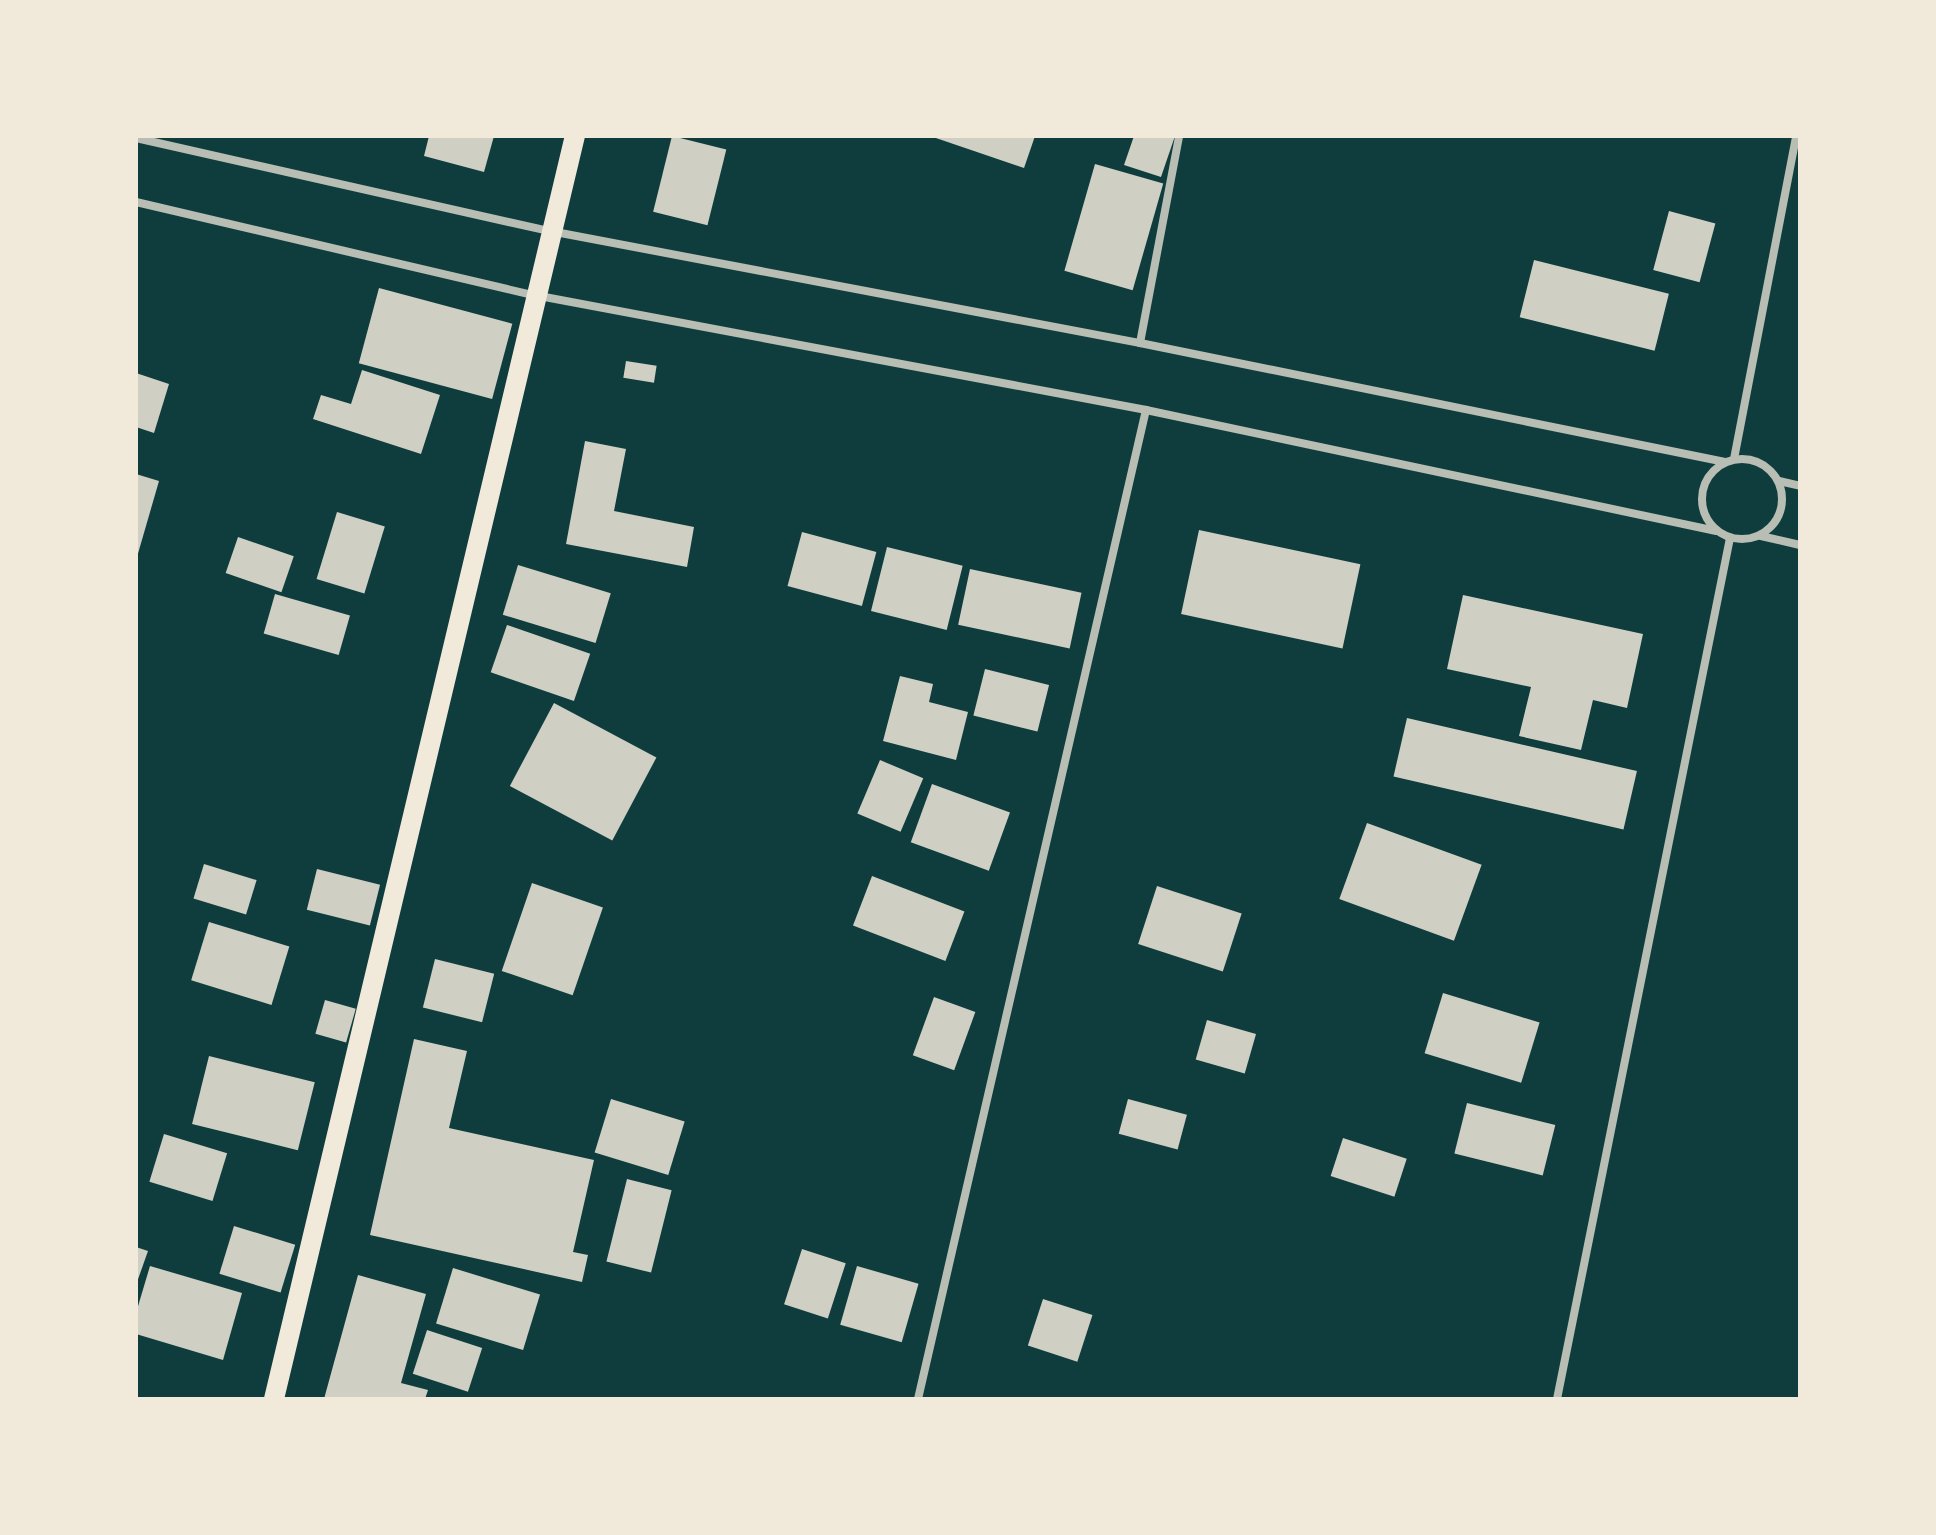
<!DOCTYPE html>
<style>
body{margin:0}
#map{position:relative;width:1936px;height:1535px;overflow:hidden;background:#0f3d3e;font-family:"Nunito Sans",sans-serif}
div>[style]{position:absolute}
.building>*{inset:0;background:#cfcfc3;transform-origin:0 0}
.minor>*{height:8px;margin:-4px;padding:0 4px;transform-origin:4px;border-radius:4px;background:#b8beb3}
.minor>.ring{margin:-4px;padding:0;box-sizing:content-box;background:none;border:8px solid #b8beb3;border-radius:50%}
.primary>*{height:20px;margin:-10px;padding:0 10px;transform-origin:10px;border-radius:10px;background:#f1e9da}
span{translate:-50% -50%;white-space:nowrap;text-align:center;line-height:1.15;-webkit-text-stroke:7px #f1e9da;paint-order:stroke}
.frame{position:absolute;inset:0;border:138px solid #f1e9da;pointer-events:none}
</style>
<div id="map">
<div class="building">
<div style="clip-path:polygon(429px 136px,494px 136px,484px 172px,424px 156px)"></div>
<div style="left:672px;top:136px;width:56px;height:78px;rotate:14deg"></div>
<div style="clip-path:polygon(930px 136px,1035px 136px,1024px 168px)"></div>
<div style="clip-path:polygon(1134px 136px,1175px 136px,1161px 177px,1124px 165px)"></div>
<div style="left:1095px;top:164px;width:71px;height:111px;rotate:16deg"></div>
<div style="left:1669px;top:211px;width:48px;height:61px;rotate:15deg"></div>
<div style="left:1534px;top:260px;width:139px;height:59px;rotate:14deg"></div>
<div style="left:379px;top:288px;width:138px;height:78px;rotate:15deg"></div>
<div style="left:626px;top:361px;width:31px;height:17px;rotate:9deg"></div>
<div style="clip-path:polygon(362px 370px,440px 395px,421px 454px,313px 419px,321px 395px,351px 404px)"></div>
<div style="clip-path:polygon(136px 373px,169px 384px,154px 433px,136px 427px)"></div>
<div style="clip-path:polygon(585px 441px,626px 449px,614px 511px,694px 527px,687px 567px,566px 544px)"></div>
<div style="clip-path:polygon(136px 474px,159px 481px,137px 557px,136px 557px)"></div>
<div style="left:337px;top:512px;width:50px;height:70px;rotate:17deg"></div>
<div style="left:1199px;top:530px;width:165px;height:86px;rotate:12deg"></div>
<div style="left:802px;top:532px;width:77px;height:56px;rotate:15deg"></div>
<div style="left:238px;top:537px;width:59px;height:38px;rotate:19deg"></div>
<div style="left:887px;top:547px;width:78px;height:66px;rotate:14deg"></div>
<div style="left:518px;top:565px;width:97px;height:52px;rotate:17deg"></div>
<div style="left:970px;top:569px;width:114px;height:57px;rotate:12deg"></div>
<div style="left:275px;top:594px;width:78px;height:41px;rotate:16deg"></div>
<div style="clip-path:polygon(1463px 595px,1643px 634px,1627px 708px,1593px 700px,1581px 750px,1519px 736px,1531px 687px,1447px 669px)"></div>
<div style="left:507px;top:625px;width:88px;height:50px;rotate:19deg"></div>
<div style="left:985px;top:669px;width:66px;height:48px;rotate:14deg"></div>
<div style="clip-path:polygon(900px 676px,933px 684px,929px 702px,968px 712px,956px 760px,883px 741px)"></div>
<div style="left:554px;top:703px;width:116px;height:94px;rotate:28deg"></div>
<div style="left:1407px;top:718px;width:236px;height:60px;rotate:13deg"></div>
<div style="left:880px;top:760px;width:47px;height:58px;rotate:23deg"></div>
<div style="left:932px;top:784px;width:83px;height:62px;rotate:20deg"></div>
<div style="left:1367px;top:823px;width:122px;height:81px;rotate:20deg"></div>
<div style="left:204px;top:864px;width:55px;height:36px;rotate:17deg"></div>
<div style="left:317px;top:869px;width:65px;height:42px;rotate:14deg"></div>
<div style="left:872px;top:876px;width:99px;height:53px;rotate:21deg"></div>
<div style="left:532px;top:883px;width:75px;height:93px;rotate:19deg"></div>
<div style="left:1157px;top:886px;width:89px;height:61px;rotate:18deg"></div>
<div style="left:209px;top:922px;width:84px;height:61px;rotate:17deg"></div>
<div style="left:435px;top:959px;width:61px;height:50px;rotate:14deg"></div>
<div style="left:1443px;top:993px;width:101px;height:63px;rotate:17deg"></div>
<div style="left:934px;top:997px;width:44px;height:62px;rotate:20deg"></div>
<div style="left:325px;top:1000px;width:32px;height:35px;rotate:16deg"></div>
<div style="left:1207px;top:1020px;width:51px;height:41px;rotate:16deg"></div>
<div style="clip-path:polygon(414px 1039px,467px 1051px,449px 1128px,594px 1160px,573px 1252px,588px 1255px,582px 1282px,370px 1235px)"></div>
<div style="left:209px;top:1056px;width:109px;height:70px;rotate:14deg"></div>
<div style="left:611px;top:1099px;width:77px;height:56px;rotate:17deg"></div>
<div style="left:1128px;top:1099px;width:61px;height:36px;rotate:15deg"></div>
<div style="left:1467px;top:1103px;width:91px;height:52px;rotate:14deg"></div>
<div style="left:164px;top:1134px;width:66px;height:50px;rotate:17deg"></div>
<div style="left:1343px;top:1138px;width:67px;height:40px;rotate:18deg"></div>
<div style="left:627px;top:1179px;width:46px;height:85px;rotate:14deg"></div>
<div style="left:234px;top:1226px;width:64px;height:50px;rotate:17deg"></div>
<div style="clip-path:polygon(136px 1247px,148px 1251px,136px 1285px)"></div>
<div style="left:802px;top:1249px;width:46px;height:58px;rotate:18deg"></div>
<div style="clip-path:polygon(150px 1266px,242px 1293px,223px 1360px,136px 1334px,136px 1313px)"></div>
<div style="left:857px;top:1266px;width:64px;height:61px;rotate:16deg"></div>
<div style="left:453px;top:1268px;width:91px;height:58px;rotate:17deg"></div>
<div style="clip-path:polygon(358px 1275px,426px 1294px,401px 1383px,428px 1390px,425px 1399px,324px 1399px)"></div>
<div style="left:1043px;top:1299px;width:52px;height:49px;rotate:18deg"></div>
<div style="left:427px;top:1330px;width:58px;height:46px;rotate:18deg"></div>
</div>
<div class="minor">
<div style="left:136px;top:138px;width:424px;rotate:12.7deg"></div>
<div style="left:550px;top:231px;width:601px;rotate:10.75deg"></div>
<div style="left:1140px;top:343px;width:597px;rotate:11.5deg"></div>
<div style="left:136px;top:202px;width:409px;rotate:13.2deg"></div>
<div style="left:534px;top:295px;width:623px;rotate:10.64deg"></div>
<div style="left:1146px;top:410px;width:583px;rotate:11.98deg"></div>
<div style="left:1140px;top:343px;width:211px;rotate:-79.3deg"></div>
<div style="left:1734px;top:459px;width:329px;rotate:-79.1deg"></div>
<div class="ring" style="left:1702px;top:459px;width:72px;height:72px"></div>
<div style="left:1779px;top:481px;width:22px;rotate:13deg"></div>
<div style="left:1761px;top:536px;width:40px;rotate:13deg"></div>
<div style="left:918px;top:1399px;width:1015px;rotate:-77.02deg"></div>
<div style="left:1557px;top:1399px;width:878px;rotate:-78.64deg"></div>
</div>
<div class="primary">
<div style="left:274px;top:1399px;width:1298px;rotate:-76.6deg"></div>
</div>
<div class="frame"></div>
</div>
